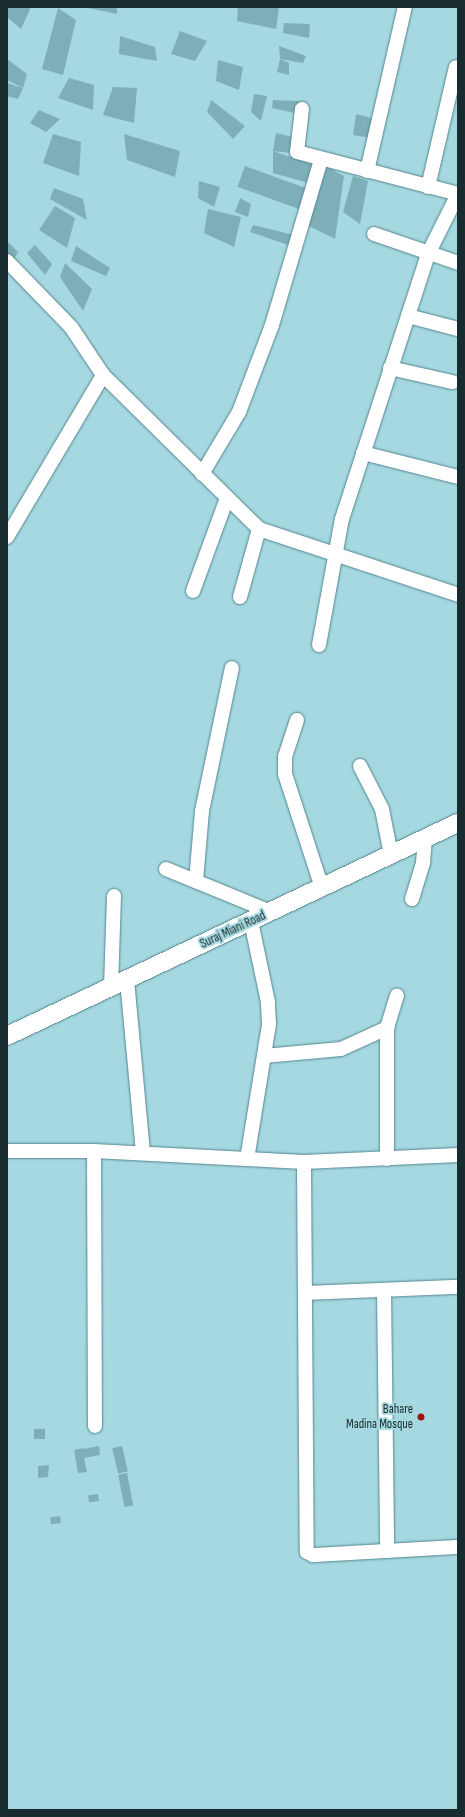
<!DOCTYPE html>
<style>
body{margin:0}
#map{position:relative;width:465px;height:1817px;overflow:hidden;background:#a5d8e0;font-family:"Sofia Sans Condensed",sans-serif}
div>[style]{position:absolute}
.building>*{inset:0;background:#7eafb8;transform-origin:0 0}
.roads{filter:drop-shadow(0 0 1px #55858d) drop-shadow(0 0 1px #55858d)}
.minor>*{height:14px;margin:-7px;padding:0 7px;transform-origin:7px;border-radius:7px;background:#fff}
.tertiary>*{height:18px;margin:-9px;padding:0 9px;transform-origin:9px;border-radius:9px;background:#fff}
.dots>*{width:11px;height:11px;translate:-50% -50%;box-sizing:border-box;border:2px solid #a5d8e0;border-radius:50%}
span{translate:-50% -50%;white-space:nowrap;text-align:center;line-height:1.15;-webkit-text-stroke:4px #a5d8e0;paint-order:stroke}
.street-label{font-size:13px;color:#182c2f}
.poi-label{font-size:13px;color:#182c2f}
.right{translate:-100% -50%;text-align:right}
.frame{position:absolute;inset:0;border:8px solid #182c2f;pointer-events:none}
</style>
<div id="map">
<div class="building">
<div style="clip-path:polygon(7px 7px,31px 7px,21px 29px,7px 17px)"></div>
<div style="clip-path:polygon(89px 7px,117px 7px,117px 14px,88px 8px)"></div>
<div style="clip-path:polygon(238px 7px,279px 7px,276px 29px,237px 21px)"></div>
<div style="clip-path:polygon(58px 8px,76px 20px,63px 75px,42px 69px)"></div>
<div style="clip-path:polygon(284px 23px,310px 24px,309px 38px,283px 33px)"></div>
<div style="clip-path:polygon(180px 31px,207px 41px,195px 61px,171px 54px)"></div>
<div style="clip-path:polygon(120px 36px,155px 47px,157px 61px,119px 54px)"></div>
<div style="clip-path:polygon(279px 46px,306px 56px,303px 63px,280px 59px)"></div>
<div style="clip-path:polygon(7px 59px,27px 74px,23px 88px,7px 80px)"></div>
<div style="clip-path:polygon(280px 59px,289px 63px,289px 75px,277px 72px)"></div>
<div style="clip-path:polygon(218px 60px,243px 67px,239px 90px,216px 81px)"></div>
<div style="clip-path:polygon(69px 78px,94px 85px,93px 110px,58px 98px)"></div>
<div style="clip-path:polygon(7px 83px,23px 88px,18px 99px,7px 96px)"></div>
<div style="clip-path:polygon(113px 87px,137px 88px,134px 123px,103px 115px)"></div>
<div style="clip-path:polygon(254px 94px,267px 96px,261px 121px,251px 112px)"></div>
<div style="clip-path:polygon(211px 100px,245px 126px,233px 139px,207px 112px)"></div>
<div style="clip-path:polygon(273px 100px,299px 101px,299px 114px,272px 108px)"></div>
<div style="clip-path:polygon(39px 110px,60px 119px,46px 132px,30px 123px)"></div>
<div style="clip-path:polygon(356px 114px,375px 119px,370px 138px,353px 135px)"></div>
<div style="clip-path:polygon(276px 133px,292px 137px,291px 153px,273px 151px,317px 166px,309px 183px,273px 173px,273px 151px)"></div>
<div style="clip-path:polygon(53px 134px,81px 142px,79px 176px,43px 163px)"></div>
<div style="clip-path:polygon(124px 134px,180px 151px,175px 177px,127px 160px)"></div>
<div style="clip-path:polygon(324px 165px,344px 176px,335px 239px,309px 226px)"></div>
<div style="left:245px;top:166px;width:67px;height:22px;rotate:20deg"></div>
<div style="clip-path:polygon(353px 176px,368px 181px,360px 224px,343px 212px)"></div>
<div style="clip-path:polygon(199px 181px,220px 187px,214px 207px,198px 198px)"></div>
<div style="clip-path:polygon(54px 188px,83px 199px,87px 220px,50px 199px)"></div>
<div style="clip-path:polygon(240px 198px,251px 204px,248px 217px,235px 212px)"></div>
<div style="clip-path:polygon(55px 206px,75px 218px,67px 248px,39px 230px)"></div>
<div style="clip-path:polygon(208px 209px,241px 217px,234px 247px,204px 233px)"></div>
<div style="clip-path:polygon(253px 225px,294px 235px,291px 246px,250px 232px)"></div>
<div style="clip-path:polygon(7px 241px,18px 252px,12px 263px,7px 257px)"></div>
<div style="clip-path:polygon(35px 245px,52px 264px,45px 275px,27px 253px)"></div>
<div style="clip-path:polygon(76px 246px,110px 268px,106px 276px,71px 261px)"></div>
<div style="clip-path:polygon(65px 263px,92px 289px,83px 311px,60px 277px)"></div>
<div style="left:34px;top:1429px;width:11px;height:10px"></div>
<div style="clip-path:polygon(99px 1446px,100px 1455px,84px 1458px,87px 1472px,78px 1473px,74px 1450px,83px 1448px,84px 1456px,83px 1449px)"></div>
<div style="left:122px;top:1446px;width:26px;height:10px;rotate:77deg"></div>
<div style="clip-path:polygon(49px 1465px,48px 1477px,38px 1478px,38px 1466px)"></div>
<div style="left:127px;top:1473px;width:33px;height:9px;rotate:79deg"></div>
<div style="left:98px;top:1494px;width:7px;height:10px;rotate:82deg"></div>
<div style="left:60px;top:1516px;width:7px;height:10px;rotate:82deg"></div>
</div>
<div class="roads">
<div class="minor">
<div style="left:302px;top:109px;width:43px;rotate:96.6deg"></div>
<div style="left:297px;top:152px;width:166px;rotate:14.6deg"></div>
<div style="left:367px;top:171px;width:168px;rotate:-77deg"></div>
<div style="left:428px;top:187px;width:123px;rotate:-76.9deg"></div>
<div style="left:374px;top:234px;width:89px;rotate:19deg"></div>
<div style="left:7px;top:261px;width:92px;rotate:45.9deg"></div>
<div style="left:71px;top:327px;width:58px;rotate:56.3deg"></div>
<div style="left:103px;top:375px;width:219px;rotate:44.6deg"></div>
<div style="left:259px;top:529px;width:210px;rotate:18.3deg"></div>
<div style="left:408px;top:316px;width:52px;rotate:14.6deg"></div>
<div style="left:390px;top:368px;width:64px;rotate:12.7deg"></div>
<div style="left:363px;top:453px;width:98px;rotate:14.2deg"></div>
<div style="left:202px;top:474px;width:72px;rotate:-59.2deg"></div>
<div style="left:239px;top:412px;width:93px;rotate:-69.2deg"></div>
<div style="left:272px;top:325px;width:172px;rotate:-73.5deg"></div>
<div style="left:7px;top:537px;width:188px;rotate:-59.3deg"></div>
<div style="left:193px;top:591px;width:99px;rotate:-69.9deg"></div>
<div style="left:240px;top:597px;width:71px;rotate:-74.4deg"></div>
<div style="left:319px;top:645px;width:128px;rotate:-79.7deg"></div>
<div style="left:342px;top:519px;width:281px;rotate:-72deg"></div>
<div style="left:429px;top:252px;width:65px;rotate:-63.4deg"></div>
<div style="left:297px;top:720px;width:38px;rotate:108deg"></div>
<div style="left:285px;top:756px;width:18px;rotate:90deg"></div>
<div style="left:285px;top:774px;width:120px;rotate:72deg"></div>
<div style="left:360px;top:766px;width:48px;rotate:62.9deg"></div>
<div style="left:382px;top:809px;width:47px;rotate:78.9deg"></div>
<div style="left:166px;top:869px;width:113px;rotate:22.3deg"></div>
<div style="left:196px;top:881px;width:70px;rotate:-85.1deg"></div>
<div style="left:202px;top:811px;width:146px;rotate:-78.2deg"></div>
<div style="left:412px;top:899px;width:39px;rotate:-73deg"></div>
<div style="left:423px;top:862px;width:23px;rotate:-85deg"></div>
<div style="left:127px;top:980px;width:174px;rotate:84.7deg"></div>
<div style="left:111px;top:987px;width:91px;rotate:-88.1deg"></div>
<div style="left:264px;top:1056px;width:77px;rotate:-5.2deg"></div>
<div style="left:341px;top:1049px;width:51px;rotate:-24.5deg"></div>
<div style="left:7px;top:1151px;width:87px"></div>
<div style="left:94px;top:1151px;width:210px;rotate:3deg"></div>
<div style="left:304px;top:1162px;width:154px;rotate:-2.6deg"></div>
<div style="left:94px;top:1151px;width:275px;rotate:89.8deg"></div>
<div style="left:247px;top:1159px;width:137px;rotate:-80.7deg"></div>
<div style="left:269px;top:1024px;width:22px;rotate:-93deg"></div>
<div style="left:268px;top:1002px;width:83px;rotate:-101.9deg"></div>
<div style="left:387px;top:1159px;width:131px;rotate:-90deg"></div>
<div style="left:387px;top:1028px;width:34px;rotate:-73deg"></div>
<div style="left:304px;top:1162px;width:390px;rotate:89.6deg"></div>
<div style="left:307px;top:1552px;width:7px;rotate:27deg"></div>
<div style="left:313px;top:1555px;width:145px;rotate:-3.2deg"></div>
<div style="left:384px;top:1290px;width:261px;rotate:89.3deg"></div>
<div style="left:306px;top:1293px;width:152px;rotate:-2.3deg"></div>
</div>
<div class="tertiary">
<div style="left:7px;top:1036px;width:499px;rotate:-25.3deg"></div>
</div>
</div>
<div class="dots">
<div style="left:421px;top:1417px;background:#a50f0b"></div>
</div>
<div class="street-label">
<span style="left:233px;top:930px;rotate:-25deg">Suraj Miani Road</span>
</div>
<div class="poi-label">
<span class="right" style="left:413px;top:1417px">Bahare<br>Madina Mosque</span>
</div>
<div class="frame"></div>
</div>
